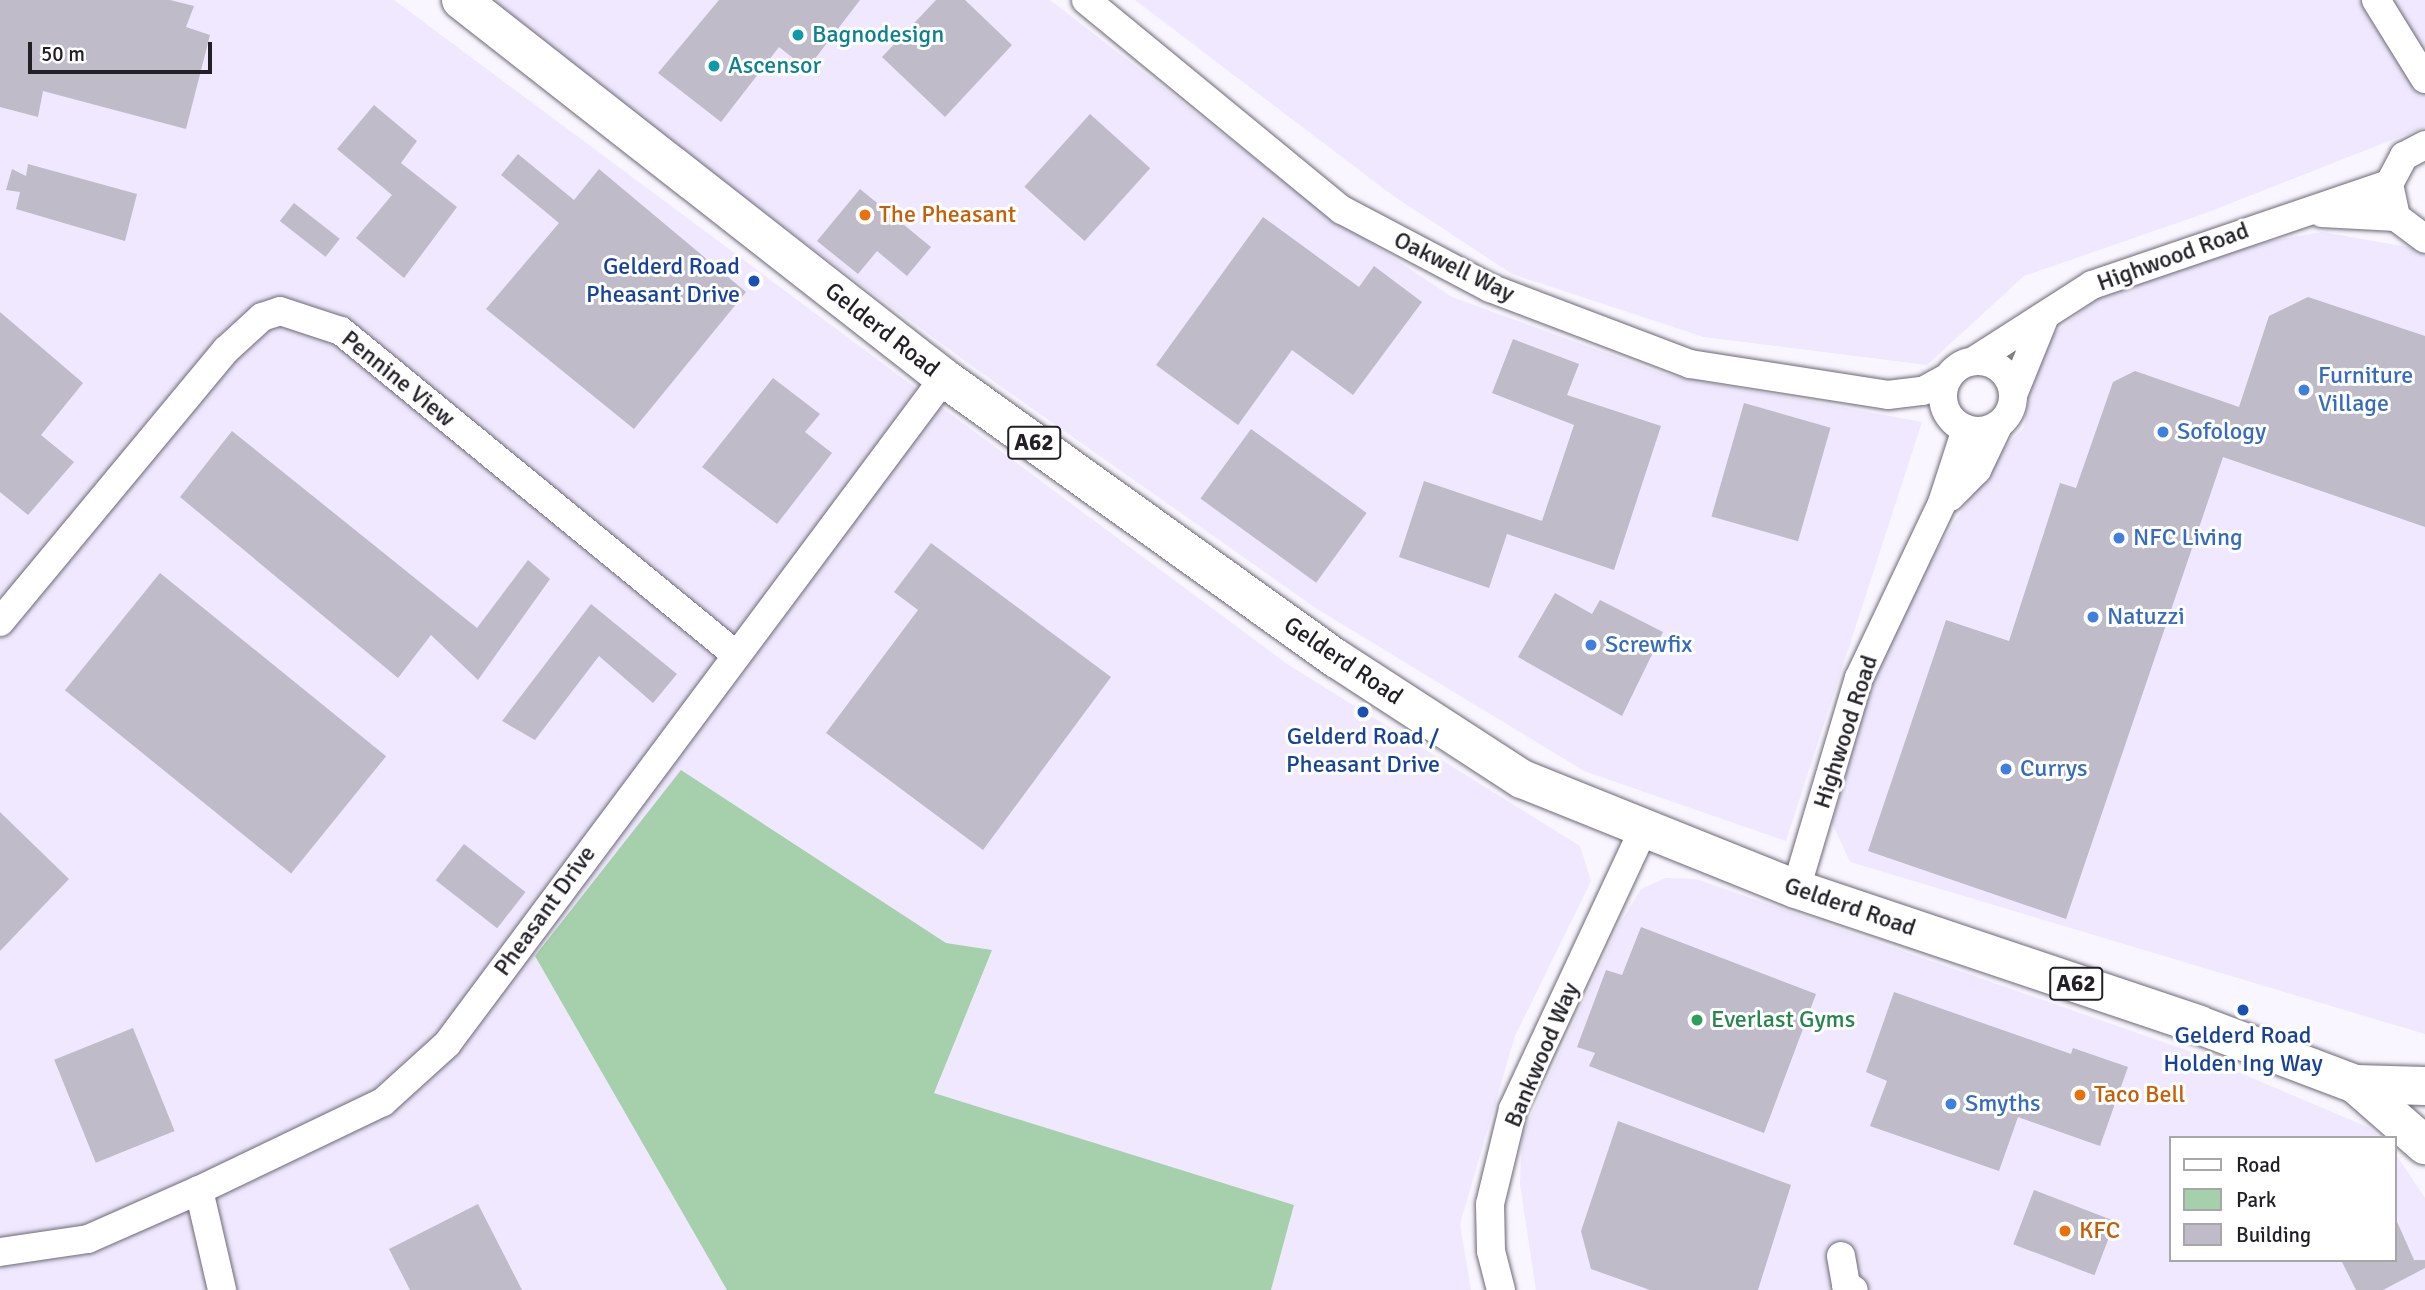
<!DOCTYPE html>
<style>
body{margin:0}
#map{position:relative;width:2425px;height:1290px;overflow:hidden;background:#f9f6ff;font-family:Signika,sans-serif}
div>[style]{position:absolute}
.built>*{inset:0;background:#efe8fe}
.green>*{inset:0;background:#a6d0ab}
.building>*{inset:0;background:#bfbbc9;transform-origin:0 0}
.roads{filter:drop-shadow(0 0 2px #6d6975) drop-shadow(0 0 2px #6d6975)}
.street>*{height:28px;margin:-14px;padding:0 14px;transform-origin:14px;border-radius:14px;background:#fff}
.street>.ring{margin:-14px;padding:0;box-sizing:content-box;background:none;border:28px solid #fff;border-radius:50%}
.primary>*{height:38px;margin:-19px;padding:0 19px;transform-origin:19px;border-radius:19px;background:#fff}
.dots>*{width:19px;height:19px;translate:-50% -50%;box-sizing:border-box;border:4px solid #fff;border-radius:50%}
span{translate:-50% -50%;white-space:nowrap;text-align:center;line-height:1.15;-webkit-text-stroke:6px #fff;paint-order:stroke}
.shield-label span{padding:2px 5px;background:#fff;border:2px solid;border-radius:5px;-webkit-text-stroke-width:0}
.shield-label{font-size:23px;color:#222026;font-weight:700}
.culture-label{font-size:24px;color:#0d838f}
.left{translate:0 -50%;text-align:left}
.food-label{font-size:24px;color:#c56008}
.street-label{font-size:24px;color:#222026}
.transit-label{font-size:24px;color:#164399}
.right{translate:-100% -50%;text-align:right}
.shop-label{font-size:24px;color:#366cbe}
.leisure-label{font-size:24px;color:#27864d}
.legend{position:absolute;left:2169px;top:1136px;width:228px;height:126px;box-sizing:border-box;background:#fff;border:2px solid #a7a6a8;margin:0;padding:9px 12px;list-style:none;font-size:21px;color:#222026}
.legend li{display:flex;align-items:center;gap:14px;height:35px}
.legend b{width:35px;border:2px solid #a7a6a8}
.scale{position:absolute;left:28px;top:42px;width:184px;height:32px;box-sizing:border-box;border:4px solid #222026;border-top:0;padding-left:9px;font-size:21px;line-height:24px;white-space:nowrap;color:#222026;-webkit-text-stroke:5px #fff;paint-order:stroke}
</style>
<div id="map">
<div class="built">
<div style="clip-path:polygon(0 0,394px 0,1287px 664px,1580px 846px,1591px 881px,1515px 1036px,1460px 1224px,1471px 1290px,1271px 1290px,1294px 1205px,933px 1093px,991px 950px,946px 943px,681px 770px,728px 1290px,0 1290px)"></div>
<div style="clip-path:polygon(491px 0,1050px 0,1321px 210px,1452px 297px,1664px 374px,1922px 422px,1786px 841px,1584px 771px,1317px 609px,972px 366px,725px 184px)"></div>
<div style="clip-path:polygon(1135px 0,2425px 0,2425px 127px,2203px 214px,2024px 276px,1927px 365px,1704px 337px,1512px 274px,1392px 195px)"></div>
<div style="clip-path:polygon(2322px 232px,2425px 250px,2425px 1034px,1850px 862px,1832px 823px,1879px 659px,1906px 599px,2000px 451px,2024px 428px,2032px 370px,2049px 338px,2101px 295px,2223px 249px)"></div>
<div style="clip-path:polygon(1666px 878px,1696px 879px,2186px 1050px,2370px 1128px,2380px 1138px,2171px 1138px,2171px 1260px,2395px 1260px,2395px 1153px,2425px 1198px,2425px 1290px,1536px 1290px,1520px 1184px,1522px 1135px,1618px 927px,1641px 889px)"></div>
</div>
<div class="green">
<div style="clip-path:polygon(681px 770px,946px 943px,992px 950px,934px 1093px,1294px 1205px,1271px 1290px,727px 1290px,535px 956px)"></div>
</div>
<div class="building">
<div style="clip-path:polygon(0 0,170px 0,194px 6px,186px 27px,210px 35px,186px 129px,43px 91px,38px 117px,0 107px)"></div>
<div style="clip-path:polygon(719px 0,860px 0,807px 69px,779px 47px,721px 122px,658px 73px)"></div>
<div style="clip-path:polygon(936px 0,965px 0,1012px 45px,945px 117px,882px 57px)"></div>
<div style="clip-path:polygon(374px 105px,417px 141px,401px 163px,457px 207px,404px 278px,356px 238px,392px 195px,337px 149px)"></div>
<div style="left:1090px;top:114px;width:81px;height:98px;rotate:42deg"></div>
<div style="clip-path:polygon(518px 154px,574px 200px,599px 169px,746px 292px,634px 429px,486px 309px,559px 223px,501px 175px)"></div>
<div style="clip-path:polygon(28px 164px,137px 194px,125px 241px,16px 209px,20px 192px,6px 190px,12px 169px,26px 176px)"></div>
<div style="clip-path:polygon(860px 189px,931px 247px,907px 276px,877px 251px,858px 274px,817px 241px)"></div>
<div style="left:294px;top:203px;width:58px;height:23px;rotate:38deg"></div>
<div style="clip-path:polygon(1263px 217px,1359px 287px,1374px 266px,1422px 302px,1353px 395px,1292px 350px,1238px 425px,1156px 365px)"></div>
<div style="clip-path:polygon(2308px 297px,2425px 336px,2425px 527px,2223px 457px,2066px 919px,1868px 851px,1946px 620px,2009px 641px,2060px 483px,2076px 488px,2113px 382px,2135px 371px,2239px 407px,2269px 316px)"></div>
<div style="clip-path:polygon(0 312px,83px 383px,41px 435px,74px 462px,28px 515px,0 492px)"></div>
<div style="clip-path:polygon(1513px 339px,1579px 364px,1567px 395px,1661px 426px,1614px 570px,1507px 534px,1489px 588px,1399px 557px,1424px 481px,1542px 521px,1574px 425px,1492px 393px)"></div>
<div style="clip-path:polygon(773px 378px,820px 414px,805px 432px,832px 453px,777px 524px,702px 467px)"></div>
<div style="left:1744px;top:403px;width:90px;height:118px;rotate:16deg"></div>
<div style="left:1251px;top:429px;width:143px;height:86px;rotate:36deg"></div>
<div style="clip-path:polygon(232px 431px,477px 628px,528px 560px,550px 579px,478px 680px,431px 635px,398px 678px,180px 497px)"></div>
<div style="clip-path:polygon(931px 543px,1111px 677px,983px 850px,826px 733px,918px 610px,894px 592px)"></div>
<div style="left:160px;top:573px;width:291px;height:151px;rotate:39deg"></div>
<div style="clip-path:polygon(1555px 593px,1592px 614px,1600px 600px,1663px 632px,1622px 716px,1518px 657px)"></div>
<div style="clip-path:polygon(591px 604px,677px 674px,653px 703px,599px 656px,535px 740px,502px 721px)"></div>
<div style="clip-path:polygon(0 812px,69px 879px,0 951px)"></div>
<div style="left:464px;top:844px;width:78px;height:46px;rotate:38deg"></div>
<div style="clip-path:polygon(1641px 927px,1816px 994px,1764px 1133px,1589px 1066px,1595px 1053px,1577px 1047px,1606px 970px,1622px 975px)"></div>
<div style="clip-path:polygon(1894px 992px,2071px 1054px,2073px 1048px,2128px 1067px,2100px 1146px,2018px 1117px,1999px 1171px,1870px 1126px,1887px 1081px,1866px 1072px)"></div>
<div style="left:133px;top:1028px;width:111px;height:85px;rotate:68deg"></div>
<div style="clip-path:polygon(1618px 1121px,1791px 1185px,1758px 1290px,1650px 1290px,1591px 1269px,1581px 1231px)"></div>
<div style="left:2034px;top:1190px;width:87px;height:58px;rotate:21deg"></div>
<div style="clip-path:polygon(478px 1204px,522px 1290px,410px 1290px,389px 1249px)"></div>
<div style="clip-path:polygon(2395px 1217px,2414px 1260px,2425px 1260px,2425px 1268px,2383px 1290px,2356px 1290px,2341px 1260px,2395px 1260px)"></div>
</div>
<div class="roads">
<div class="street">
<div style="left:1086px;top:0;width:331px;rotate:39.4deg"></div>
<div style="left:1342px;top:210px;width:167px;rotate:27.8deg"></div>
<div style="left:1490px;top:288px;width:214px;rotate:20.8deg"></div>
<div style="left:1690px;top:364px;width:200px;rotate:8.9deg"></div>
<div style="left:1888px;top:395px;width:35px;rotate:-7deg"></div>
<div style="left:1923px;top:391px;width:26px;rotate:-29deg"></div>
<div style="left:2376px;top:0;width:93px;rotate:58.2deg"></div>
<div style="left:2425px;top:145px;width:24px;rotate:152deg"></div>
<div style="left:2404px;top:156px;width:32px;rotate:118deg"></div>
<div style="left:2389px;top:184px;width:34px;rotate:78deg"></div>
<div style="left:2396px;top:217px;width:36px;rotate:37deg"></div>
<div style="left:2322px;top:213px;width:74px;rotate:3.1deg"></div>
<div style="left:1975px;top:360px;width:139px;rotate:-32.7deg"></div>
<div style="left:2092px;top:285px;width:314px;rotate:-18.8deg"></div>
<div class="ring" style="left:1943px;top:361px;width:42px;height:42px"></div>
<div style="left:2013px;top:395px;width:85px;rotate:-67.9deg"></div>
<div style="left:1950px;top:497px;width:38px;rotate:-45deg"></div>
<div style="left:1977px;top:470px;width:51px;rotate:-64.4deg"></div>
<div style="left:0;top:622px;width:354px;rotate:-50.3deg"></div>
<div style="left:226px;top:350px;width:49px;rotate:-42.5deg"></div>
<div style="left:262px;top:317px;width:19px;rotate:-18deg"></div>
<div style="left:280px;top:311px;width:64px;rotate:18.2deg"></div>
<div style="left:341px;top:331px;width:508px;rotate:39.33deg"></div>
<div style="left:1796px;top:889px;width:220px;rotate:-73.4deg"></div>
<div style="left:1859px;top:678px;width:194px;rotate:-64.6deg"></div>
<div style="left:1942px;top:503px;width:78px;rotate:-72deg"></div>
<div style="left:199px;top:1190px;width:103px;rotate:77deg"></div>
<div style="left:0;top:1252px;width:89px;rotate:-8.4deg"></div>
<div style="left:88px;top:1239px;width:121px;rotate:-23.8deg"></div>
<div style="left:199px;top:1190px;width:204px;rotate:-25.6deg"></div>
<div style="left:383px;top:1102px;width:86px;rotate:-42.2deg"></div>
<div style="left:447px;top:1044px;width:831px;rotate:-53.27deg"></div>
<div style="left:1841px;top:1256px;width:29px;rotate:80deg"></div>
<div style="left:1846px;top:1285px;width:9px;rotate:32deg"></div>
<div style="left:1501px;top:1290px;width:40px;rotate:-104.4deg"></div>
<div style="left:1491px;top:1251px;width:47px;rotate:-91.2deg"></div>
<div style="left:1490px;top:1204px;width:98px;rotate:-76.4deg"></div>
<div style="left:1513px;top:1109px;width:308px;rotate:-65deg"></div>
</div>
<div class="primary">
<div style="left:461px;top:0;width:613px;rotate:38.05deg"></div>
<div style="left:944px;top:378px;width:483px;rotate:35.6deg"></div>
<div style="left:1337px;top:659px;width:221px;rotate:33deg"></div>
<div style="left:1522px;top:779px;width:295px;rotate:21.9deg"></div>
<div style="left:1796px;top:889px;width:425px;rotate:18.6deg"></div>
<div style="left:2199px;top:1025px;width:167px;rotate:20.7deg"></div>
<div style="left:2355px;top:1084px;width:93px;rotate:41.1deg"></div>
<div style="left:2355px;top:1084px;width:70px;rotate:1.6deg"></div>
</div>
</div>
<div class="dots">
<div style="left:798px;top:35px;background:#0f9aa8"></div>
<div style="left:714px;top:66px;background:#0f9aa8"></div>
<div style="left:865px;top:215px;background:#e8710a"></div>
<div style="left:754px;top:281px;background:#1a4fb4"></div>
<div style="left:2304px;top:390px;background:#3f7fe0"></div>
<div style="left:2163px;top:432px;background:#3f7fe0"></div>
<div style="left:2119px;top:538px;background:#3f7fe0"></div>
<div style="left:2093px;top:617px;background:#3f7fe0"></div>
<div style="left:1591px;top:645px;background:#3f7fe0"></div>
<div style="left:1363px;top:712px;background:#1a4fb4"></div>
<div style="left:2006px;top:769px;background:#3f7fe0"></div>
<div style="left:2243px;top:1010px;background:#1a4fb4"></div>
<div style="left:1697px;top:1020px;background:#2e9e5b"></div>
<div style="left:2080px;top:1095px;background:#e8710a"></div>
<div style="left:1951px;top:1104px;background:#3f7fe0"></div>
<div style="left:2065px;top:1231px;background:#e8710a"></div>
</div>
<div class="shield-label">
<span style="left:1034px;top:443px">A62</span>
<span style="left:2076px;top:984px">A62</span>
</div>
<div class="culture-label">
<span class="left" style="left:812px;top:35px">Bagnodesign</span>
<span class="left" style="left:728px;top:66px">Ascensor</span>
</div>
<div class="food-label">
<span class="left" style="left:879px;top:215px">The Pheasant</span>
<span class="left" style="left:2094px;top:1095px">Taco Bell</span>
<span class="left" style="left:2079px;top:1231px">KFC</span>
</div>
<div class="street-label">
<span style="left:2173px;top:257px;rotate:-20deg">Highwood Road</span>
<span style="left:1454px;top:267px;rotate:26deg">Oakwell Way</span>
<span style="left:882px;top:330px;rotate:38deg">Gelderd Road</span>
<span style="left:398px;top:379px;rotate:39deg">Pennine View</span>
<span style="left:1343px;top:661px;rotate:34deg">Gelderd Road</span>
<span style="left:1846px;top:732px;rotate:-72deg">Highwood Road</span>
<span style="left:1850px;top:907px;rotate:19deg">Gelderd Road</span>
<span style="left:545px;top:911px;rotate:-54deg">Pheasant Drive</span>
<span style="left:1542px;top:1055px;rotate:-67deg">Bankwood Way</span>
</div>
<div class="transit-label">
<span class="right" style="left:740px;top:281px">Gelderd Road<br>Pheasant Drive</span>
<span style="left:1363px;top:751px">Gelderd Road /<br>Pheasant Drive</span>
<span style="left:2243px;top:1050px">Gelderd Road<br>Holden Ing Way</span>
</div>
<div class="shop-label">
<span class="left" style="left:2318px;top:390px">Furniture<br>Village</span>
<span class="left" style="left:2177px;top:432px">Sofology</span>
<span class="left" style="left:2133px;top:538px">NFC Living</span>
<span class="left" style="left:2107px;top:617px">Natuzzi</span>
<span class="left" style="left:1605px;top:645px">Screwfix</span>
<span class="left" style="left:2020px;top:769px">Currys</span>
<span class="left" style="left:1965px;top:1104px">Smyths</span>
</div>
<div class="leisure-label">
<span class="left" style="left:1711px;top:1020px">Everlast Gyms</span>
</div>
<ul class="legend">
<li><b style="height:9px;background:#fff"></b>Road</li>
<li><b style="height:19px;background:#a6d0ab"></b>Park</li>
<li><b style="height:19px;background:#bfbbc9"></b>Building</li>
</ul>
<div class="scale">50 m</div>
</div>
